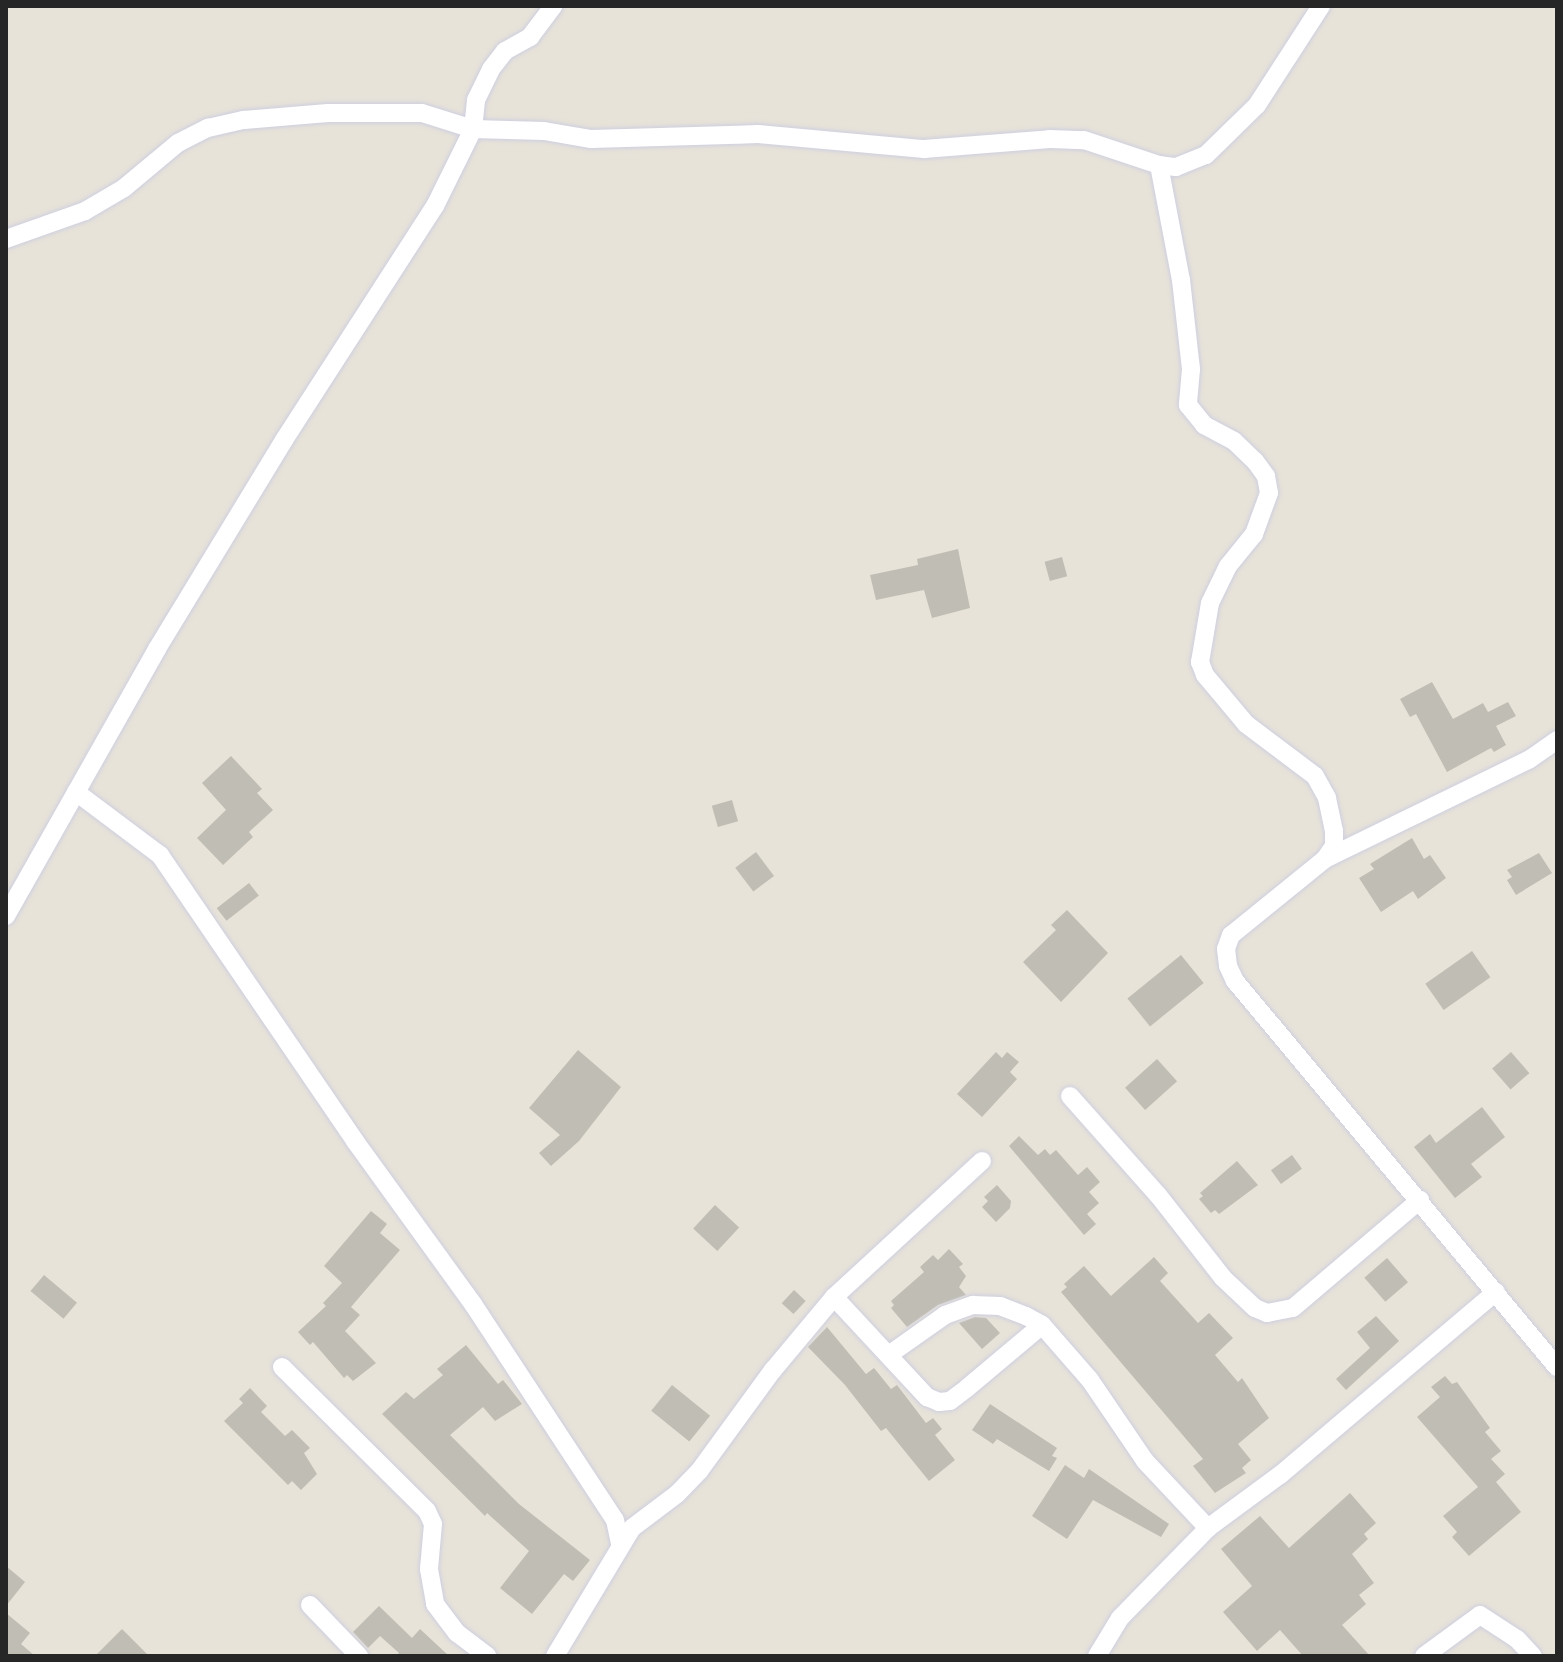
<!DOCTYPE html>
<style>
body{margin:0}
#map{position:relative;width:1563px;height:1662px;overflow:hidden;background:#e8e3d9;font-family:Raleway,sans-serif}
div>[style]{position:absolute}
.building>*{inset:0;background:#c0bdb4;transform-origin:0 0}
.roads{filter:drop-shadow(0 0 2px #cecfdf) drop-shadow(0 0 2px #cecfdf)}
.street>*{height:18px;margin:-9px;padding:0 9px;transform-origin:9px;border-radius:9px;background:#fff}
span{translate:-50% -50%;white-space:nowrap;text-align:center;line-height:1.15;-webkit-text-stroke:6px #fff;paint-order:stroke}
.frame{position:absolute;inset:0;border:8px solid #262626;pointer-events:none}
</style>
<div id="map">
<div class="building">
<div style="clip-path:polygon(958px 549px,970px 608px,932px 618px,924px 590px,876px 600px,870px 575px,918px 565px,917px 559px)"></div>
<div style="left:1062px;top:557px;width:20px;height:18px;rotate:75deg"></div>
<div style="clip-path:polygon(1432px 682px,1453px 719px,1483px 703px,1488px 712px,1508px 702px,1516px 716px,1496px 726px,1506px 745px,1494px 752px,1491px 748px,1447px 772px,1416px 714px,1410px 717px,1400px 699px)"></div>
<div style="clip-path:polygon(231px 756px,262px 789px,257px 793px,273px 810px,249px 832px,253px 837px,223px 865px,197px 838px,226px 810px,202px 783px)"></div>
<div style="left:732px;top:800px;width:22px;height:21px;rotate:74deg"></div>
<div style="clip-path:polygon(1412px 838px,1424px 859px,1430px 855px,1446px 878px,1418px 899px,1413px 891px,1381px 912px,1359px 878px,1374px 869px,1370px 864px)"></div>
<div style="left:756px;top:852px;width:30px;height:26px;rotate:53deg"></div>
<div style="clip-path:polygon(1539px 853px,1552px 873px,1516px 895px,1507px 880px,1512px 877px,1507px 870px)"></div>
<div style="left:249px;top:883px;width:16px;height:41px;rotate:52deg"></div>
<div style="clip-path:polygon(1067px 910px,1108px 953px,1061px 1002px,1023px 962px,1056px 930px,1051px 925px)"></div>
<div style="left:1472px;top:951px;width:32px;height:57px;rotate:55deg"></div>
<div style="left:1181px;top:955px;width:36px;height:69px;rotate:51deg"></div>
<div style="clip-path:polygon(578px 1050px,621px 1087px,579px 1141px,551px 1166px,539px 1153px,560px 1135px,529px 1108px)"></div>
<div style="clip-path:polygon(996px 1052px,1002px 1058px,1007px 1052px,1019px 1062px,1010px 1072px,1017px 1079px,982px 1117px,957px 1094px)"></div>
<div style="left:1511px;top:1052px;width:28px;height:25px;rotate:49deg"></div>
<div style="left:1157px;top:1059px;width:30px;height:43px;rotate:48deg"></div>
<div style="clip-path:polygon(1482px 1107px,1505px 1137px,1471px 1164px,1482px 1177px,1455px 1198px,1414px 1147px,1430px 1134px,1436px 1143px)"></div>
<div style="clip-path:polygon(1019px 1136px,1038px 1155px,1045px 1149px,1050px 1155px,1056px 1150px,1078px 1175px,1087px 1167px,1100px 1182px,1089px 1192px,1099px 1203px,1087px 1214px,1096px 1224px,1084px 1235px,1009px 1146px)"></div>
<div style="left:1292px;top:1155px;width:17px;height:26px;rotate:54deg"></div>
<div style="clip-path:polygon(1237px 1161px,1258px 1185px,1219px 1214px,1215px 1210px,1211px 1213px,1199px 1199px,1203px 1196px,1200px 1193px)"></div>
<div style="clip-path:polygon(997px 1185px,1011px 1201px,1010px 1208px,996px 1222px,982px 1207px,988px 1201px,984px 1197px)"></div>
<div style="left:715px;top:1205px;width:33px;height:32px;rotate:43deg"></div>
<div style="clip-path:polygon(371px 1211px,387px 1224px,380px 1233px,400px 1250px,351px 1307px,360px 1315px,345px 1331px,376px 1363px,353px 1381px,347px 1375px,344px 1378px,313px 1342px,310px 1345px,298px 1332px,326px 1306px,323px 1303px,342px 1283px,324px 1266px)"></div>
<div style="clip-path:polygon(949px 1249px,963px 1264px,959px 1267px,966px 1276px,959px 1287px,966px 1295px,938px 1305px,907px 1327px,891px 1308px,894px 1305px,891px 1301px,924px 1272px,920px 1267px,933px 1255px,938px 1260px)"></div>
<div style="clip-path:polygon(1154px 1257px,1168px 1273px,1160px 1281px,1198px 1323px,1209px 1313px,1233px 1338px,1215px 1355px,1238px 1382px,1242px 1378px,1269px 1418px,1238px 1444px,1251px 1460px,1242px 1468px,1246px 1473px,1215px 1493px,1193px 1466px,1203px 1459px,1061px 1292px,1067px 1287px,1064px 1284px,1084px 1266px,1111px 1296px)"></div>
<div style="left:1387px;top:1258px;width:32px;height:30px;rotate:49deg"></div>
<div style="left:44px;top:1275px;width:43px;height:21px;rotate:40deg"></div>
<div style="left:794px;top:1290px;width:16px;height:18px;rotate:43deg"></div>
<div style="clip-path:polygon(1376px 1316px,1399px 1341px,1346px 1390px,1336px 1379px,1370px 1348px,1357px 1332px)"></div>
<div style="clip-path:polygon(975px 1317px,986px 1318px,1000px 1333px,982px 1349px,959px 1323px)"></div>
<div style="clip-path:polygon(827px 1327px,866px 1374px,874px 1368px,891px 1389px,897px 1385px,926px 1423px,933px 1418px,942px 1429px,935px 1435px,955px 1460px,929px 1481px,886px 1428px,881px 1431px,845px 1385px,808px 1347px)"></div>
<div style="clip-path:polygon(466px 1345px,498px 1384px,503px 1380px,522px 1404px,495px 1421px,483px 1407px,450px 1435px,519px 1504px,590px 1560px,573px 1581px,564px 1574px,532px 1614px,500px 1588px,529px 1551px,487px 1513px,485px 1516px,382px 1414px,406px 1392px,414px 1399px,443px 1375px,437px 1369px)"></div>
<div style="clip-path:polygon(1445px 1376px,1452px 1384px,1457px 1382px,1490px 1428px,1485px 1432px,1501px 1451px,1491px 1459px,1505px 1474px,1496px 1482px,1521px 1512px,1469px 1556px,1452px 1537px,1457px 1532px,1443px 1516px,1478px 1487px,1417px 1417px,1440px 1397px,1431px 1387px)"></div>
<div style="left:672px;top:1385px;width:49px;height:33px;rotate:39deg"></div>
<div style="clip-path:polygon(250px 1388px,267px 1406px,261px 1412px,285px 1436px,292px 1430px,310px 1448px,304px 1453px,317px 1474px,301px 1490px,292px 1481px,288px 1485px,224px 1421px,243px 1403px,239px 1399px)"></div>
<div style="clip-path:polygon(990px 1404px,1057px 1448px,1052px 1456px,1057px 1458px,1049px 1471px,997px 1439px,993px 1444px,972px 1430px)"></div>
<div style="clip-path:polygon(1065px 1465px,1084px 1478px,1089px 1469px,1169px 1524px,1161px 1537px,1093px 1500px,1067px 1539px,1032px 1516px)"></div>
<div style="clip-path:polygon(1350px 1493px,1376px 1523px,1364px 1534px,1368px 1539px,1352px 1554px,1374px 1583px,1359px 1595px,1366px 1604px,1342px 1625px,1370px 1656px,1303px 1656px,1280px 1630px,1257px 1651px,1223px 1612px,1252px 1586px,1221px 1549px,1260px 1516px,1289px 1548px)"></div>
<div style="clip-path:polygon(6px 1566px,25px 1582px,6px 1606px)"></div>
<div style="clip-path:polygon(379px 1606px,412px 1638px,420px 1629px,449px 1656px,396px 1656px,399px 1653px,380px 1636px,368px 1648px,353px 1632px)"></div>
<div style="clip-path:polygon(6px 1613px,30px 1633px,21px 1644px,35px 1656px,6px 1656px)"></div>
<div style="clip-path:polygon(122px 1629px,149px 1656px,95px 1656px)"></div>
</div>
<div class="roads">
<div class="street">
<div style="left:1159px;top:165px;width:117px;rotate:79.2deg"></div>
<div style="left:1181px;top:280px;width:90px;rotate:83.6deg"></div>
<div style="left:1191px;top:369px;width:36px;rotate:95deg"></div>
<div style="left:1188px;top:405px;width:26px;rotate:51deg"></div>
<div style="left:1204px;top:425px;width:34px;rotate:28deg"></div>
<div style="left:1234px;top:441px;width:29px;rotate:44deg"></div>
<div style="left:1255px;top:461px;width:19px;rotate:54deg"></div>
<div style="left:1266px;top:476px;width:17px;rotate:80deg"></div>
<div style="left:1269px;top:493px;width:44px;rotate:110.1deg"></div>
<div style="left:1254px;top:534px;width:41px;rotate:129.1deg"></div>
<div style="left:1228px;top:566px;width:41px;rotate:115.9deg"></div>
<div style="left:1210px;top:603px;width:60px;rotate:99.6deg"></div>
<div style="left:1200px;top:662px;width:14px;rotate:69deg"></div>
<div style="left:1205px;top:675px;width:64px;rotate:50.1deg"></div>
<div style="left:1246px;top:724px;width:86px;rotate:37deg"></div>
<div style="left:1315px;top:776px;width:25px;rotate:61deg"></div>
<div style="left:1327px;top:798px;width:34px;rotate:78deg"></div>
<div style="left:1334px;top:831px;width:15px;rotate:90deg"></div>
<div style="left:1334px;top:846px;width:16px;rotate:125deg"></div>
<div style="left:1325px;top:859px;width:121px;rotate:141deg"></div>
<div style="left:1231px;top:935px;width:15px;rotate:110deg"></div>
<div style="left:1226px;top:949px;width:17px;rotate:83deg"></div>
<div style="left:1228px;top:966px;width:17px;rotate:65deg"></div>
<div style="left:1235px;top:981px;width:503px;rotate:50.17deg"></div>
<div style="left:6px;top:239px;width:84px;rotate:-19.5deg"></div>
<div style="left:85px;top:211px;width:45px;rotate:-30.5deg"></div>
<div style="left:124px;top:188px;width:70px;rotate:-39.8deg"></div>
<div style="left:178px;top:143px;width:34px;rotate:-27deg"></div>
<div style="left:208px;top:128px;width:37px;rotate:-13deg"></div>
<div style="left:244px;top:120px;width:84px;rotate:-4.8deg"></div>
<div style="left:328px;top:113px;width:94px"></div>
<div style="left:422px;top:113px;width:53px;rotate:17.4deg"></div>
<div style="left:473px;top:129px;width:71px;rotate:1.6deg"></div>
<div style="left:544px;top:131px;width:48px;rotate:9.7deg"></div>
<div style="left:591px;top:139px;width:167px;rotate:-1.7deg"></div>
<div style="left:758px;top:134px;width:167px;rotate:5.2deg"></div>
<div style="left:924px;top:149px;width:126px;rotate:-4.5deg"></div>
<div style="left:1050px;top:139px;width:34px;rotate:2deg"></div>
<div style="left:1084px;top:140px;width:79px;rotate:18.4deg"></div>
<div style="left:1159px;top:165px;width:17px;rotate:7deg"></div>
<div style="left:1176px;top:167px;width:32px;rotate:-22deg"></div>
<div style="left:1206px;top:155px;width:71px;rotate:-44.4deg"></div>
<div style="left:1257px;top:105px;width:118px;rotate:-57.1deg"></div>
<div style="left:76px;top:792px;width:105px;rotate:36.9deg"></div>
<div style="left:160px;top:855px;width:346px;rotate:55.7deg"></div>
<div style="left:355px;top:1141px;width:201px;rotate:54.1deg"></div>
<div style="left:473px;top:1304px;width:258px;rotate:56.7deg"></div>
<div style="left:615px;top:1520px;width:24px;rotate:78deg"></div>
<div style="left:1325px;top:859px;width:228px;rotate:-26deg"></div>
<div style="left:1530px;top:759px;width:33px;rotate:-35deg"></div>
<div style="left:6px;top:916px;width:307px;rotate:-60.5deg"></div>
<div style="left:157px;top:649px;width:245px;rotate:-58.7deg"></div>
<div style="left:284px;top:440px;width:278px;rotate:-57.2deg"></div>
<div style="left:435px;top:206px;width:86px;rotate:-63.7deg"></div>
<div style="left:473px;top:129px;width:29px;rotate:-84deg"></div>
<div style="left:476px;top:100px;width:34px;rotate:-64deg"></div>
<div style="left:491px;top:69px;width:23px;rotate:-52deg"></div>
<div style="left:505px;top:51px;width:29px;rotate:-29deg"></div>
<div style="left:530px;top:37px;width:39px;rotate:-53deg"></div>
<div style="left:1070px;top:1096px;width:132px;rotate:48.4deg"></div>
<div style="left:1158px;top:1195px;width:105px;rotate:51.9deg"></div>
<div style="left:1223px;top:1278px;width:44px;rotate:43.2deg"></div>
<div style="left:1255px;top:1308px;width:13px;rotate:23deg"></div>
<div style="left:1267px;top:1313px;width:26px;rotate:-11deg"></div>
<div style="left:1293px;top:1308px;width:167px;rotate:-40.4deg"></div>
<div style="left:834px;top:1297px;width:137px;rotate:47.1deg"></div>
<div style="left:927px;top:1397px;width:13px;rotate:23deg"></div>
<div style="left:939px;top:1402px;width:11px;rotate:-5deg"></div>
<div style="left:950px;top:1401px;width:21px;rotate:-37deg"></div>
<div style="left:967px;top:1388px;width:98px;rotate:-40deg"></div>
<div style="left:890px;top:1354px;width:67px;rotate:-35.3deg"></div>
<div style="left:945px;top:1315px;width:30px;rotate:-20deg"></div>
<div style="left:973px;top:1305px;width:27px;rotate:2deg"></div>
<div style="left:1000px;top:1306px;width:28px;rotate:21deg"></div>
<div style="left:1026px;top:1316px;width:18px;rotate:29deg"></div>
<div style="left:1042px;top:1325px;width:73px;rotate:48.9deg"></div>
<div style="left:1090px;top:1380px;width:98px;rotate:55.8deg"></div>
<div style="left:1145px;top:1461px;width:92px;rotate:46.8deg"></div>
<div style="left:282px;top:1367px;width:204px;rotate:44.8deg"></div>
<div style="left:427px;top:1511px;width:14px;rotate:65deg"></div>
<div style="left:433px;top:1524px;width:45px;rotate:95.1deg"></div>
<div style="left:429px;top:1569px;width:36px;rotate:80deg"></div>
<div style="left:435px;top:1604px;width:36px;rotate:53deg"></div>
<div style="left:457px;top:1633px;width:38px;rotate:37deg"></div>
<div style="left:310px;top:1605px;width:71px;rotate:46.1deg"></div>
<div style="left:555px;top:1656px;width:149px;rotate:-59deg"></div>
<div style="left:632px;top:1528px;width:56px;rotate:-37.1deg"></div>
<div style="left:677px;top:1494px;width:33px;rotate:-46deg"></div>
<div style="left:700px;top:1470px;width:124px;rotate:-53.9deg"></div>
<div style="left:773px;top:1370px;width:95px;rotate:-50.1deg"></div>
<div style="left:834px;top:1297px;width:201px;rotate:-42.6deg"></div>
<div style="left:1097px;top:1656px;width:44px;rotate:-58.8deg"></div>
<div style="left:1120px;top:1618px;width:126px;rotate:-45.6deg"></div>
<div style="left:1208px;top:1528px;width:89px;rotate:-36.4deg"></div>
<div style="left:1280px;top:1475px;width:283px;rotate:-40.3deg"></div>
<div style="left:1424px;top:1656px;width:69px;rotate:-36.2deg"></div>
<div style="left:1480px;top:1615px;width:44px;rotate:33deg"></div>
<div style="left:1517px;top:1639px;width:23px;rotate:47deg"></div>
</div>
</div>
<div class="frame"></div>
</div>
